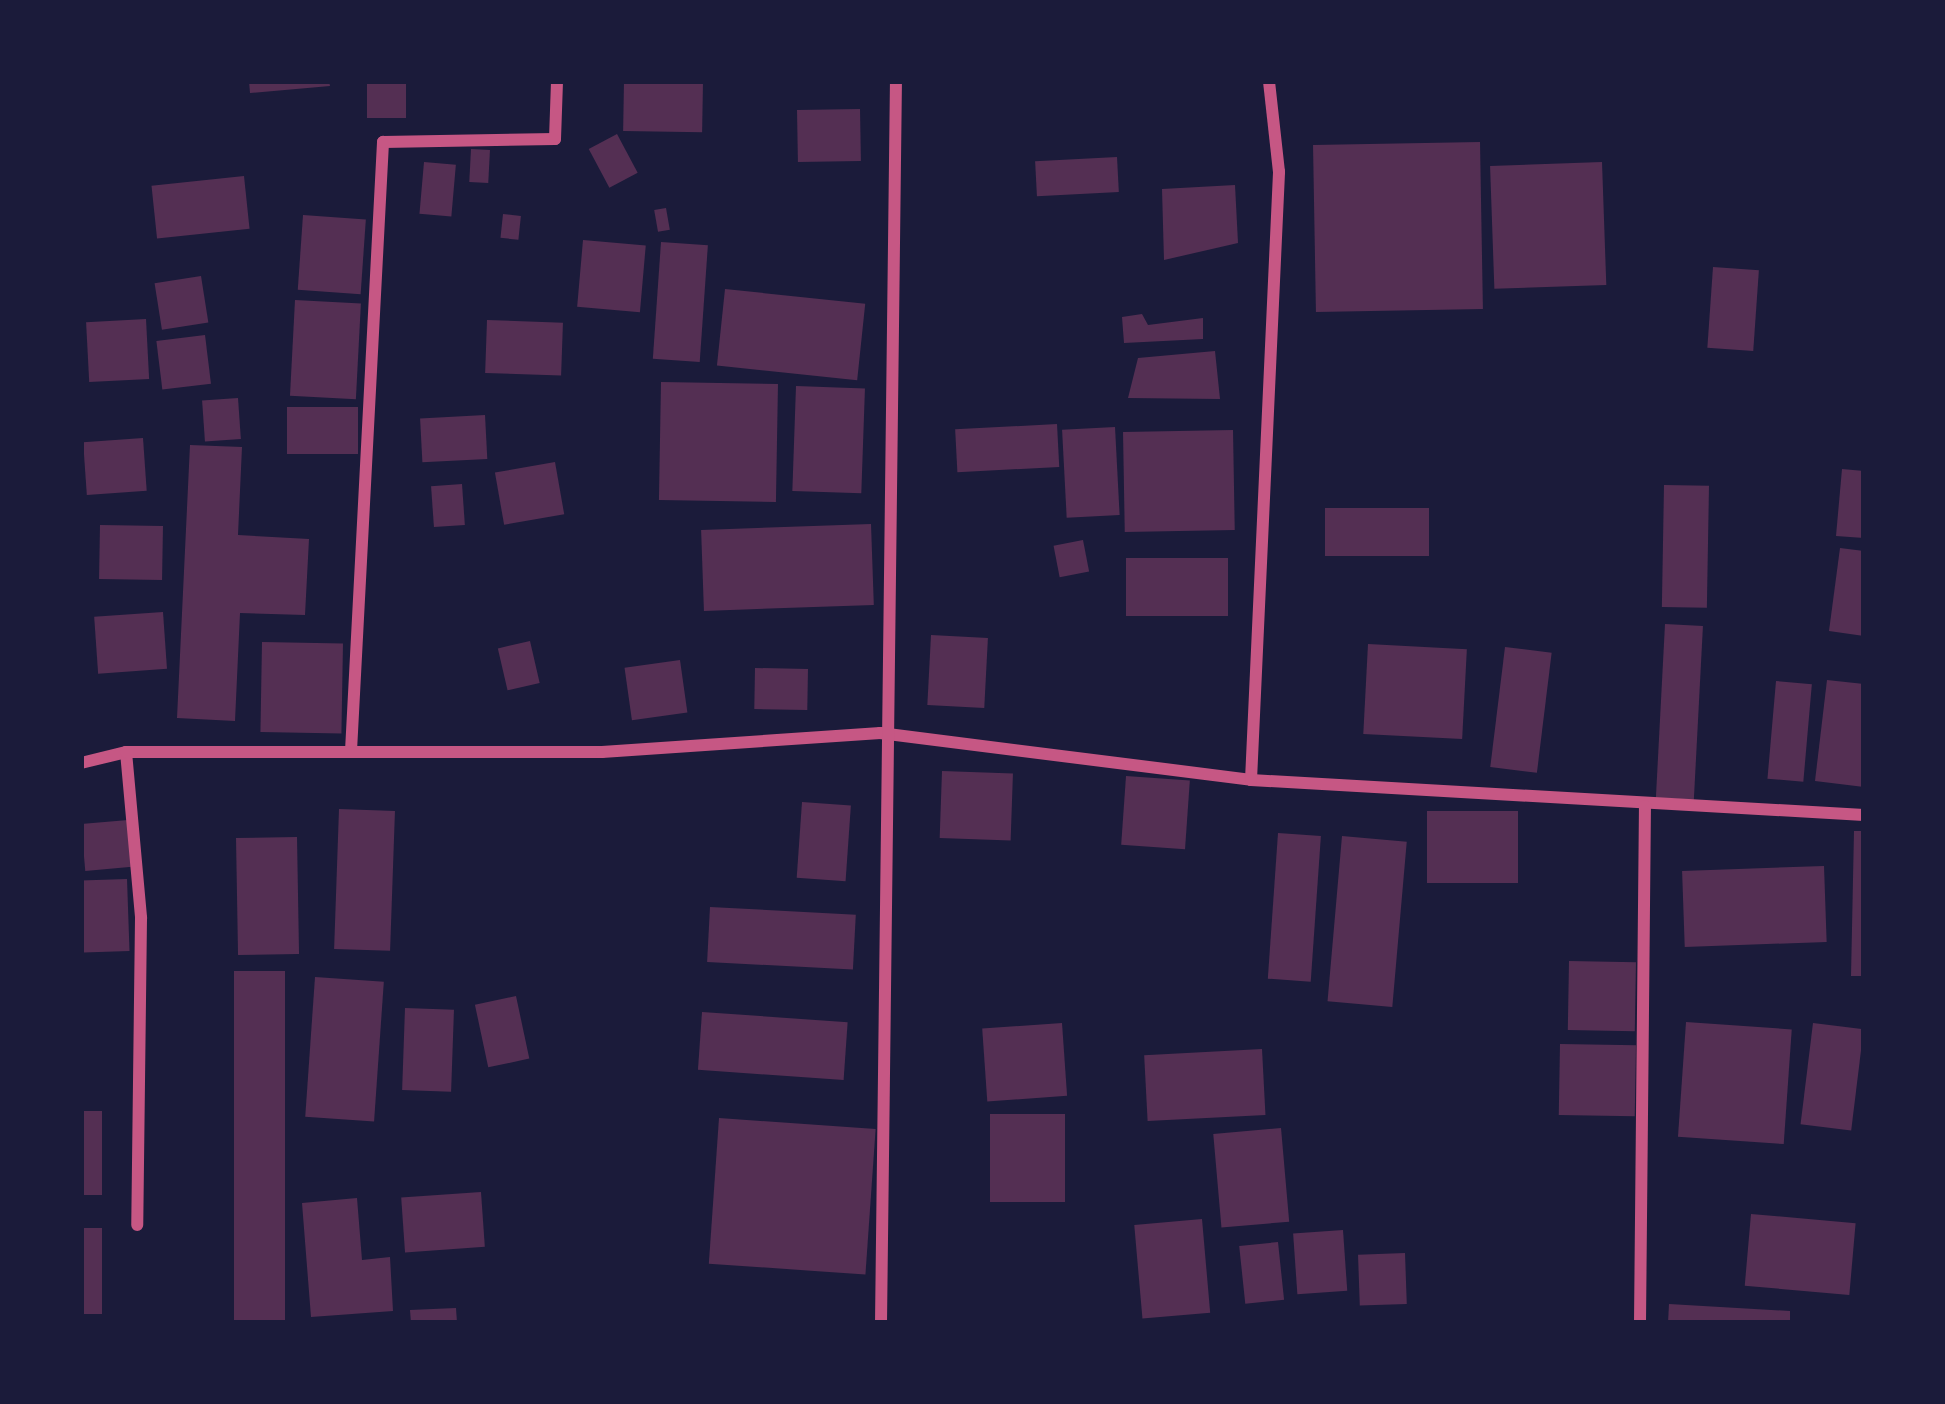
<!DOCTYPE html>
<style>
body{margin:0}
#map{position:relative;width:1945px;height:1404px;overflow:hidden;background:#1b1b3a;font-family:Lato,sans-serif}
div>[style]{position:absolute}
.building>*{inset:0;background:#542f53;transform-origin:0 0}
.minor>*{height:12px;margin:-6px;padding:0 6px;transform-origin:6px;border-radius:6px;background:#c65784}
span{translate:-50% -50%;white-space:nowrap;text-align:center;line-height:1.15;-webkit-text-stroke:9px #1b1b3a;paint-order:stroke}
.frame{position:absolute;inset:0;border:84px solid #1b1b3a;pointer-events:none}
</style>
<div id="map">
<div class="building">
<div style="clip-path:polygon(249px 81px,329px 81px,330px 86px,250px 93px)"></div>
<div style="left:367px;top:81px;width:39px;height:37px"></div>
<div style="left:624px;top:81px;width:79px;height:50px;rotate:1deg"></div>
<div style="left:860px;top:109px;width:52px;height:63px;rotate:89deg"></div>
<div style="left:617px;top:134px;width:44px;height:32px;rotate:62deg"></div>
<div style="left:1480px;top:142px;width:167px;height:167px;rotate:89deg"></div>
<div style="left:471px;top:149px;width:19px;height:33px;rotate:3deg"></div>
<div style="left:1117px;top:157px;width:35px;height:82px;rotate:87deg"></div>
<div style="left:424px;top:162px;width:32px;height:52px;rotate:5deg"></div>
<div style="left:1602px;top:162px;width:123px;height:112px;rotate:88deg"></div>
<div style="left:244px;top:176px;width:53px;height:93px;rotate:84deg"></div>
<div style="clip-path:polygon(1235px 185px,1238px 243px,1164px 260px,1162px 189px)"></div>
<div style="left:666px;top:208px;width:22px;height:12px;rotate:80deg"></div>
<div style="left:503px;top:214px;width:18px;height:24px;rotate:6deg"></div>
<div style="left:303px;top:215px;width:63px;height:75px;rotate:4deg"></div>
<div style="left:583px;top:240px;width:63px;height:67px;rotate:5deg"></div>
<div style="left:661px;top:242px;width:47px;height:117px;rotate:4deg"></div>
<div style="left:1713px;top:267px;width:46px;height:81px;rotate:4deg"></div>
<div style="left:201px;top:276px;width:47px;height:47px;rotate:81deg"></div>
<div style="left:725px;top:289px;width:141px;height:77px;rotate:6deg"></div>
<div style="left:295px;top:300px;width:66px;height:96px;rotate:3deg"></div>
<div style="clip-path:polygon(1142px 314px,1148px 325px,1203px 318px,1203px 339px,1124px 343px,1122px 317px)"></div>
<div style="left:146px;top:319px;width:60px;height:60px;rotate:87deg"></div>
<div style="left:487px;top:320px;width:76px;height:53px;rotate:2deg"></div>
<div style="left:205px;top:335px;width:49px;height:49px;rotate:83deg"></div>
<div style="clip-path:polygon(1215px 351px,1220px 399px,1128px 398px,1138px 358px)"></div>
<div style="left:661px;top:382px;width:117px;height:118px;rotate:1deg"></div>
<div style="left:796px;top:386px;width:69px;height:105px;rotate:2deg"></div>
<div style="left:238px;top:398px;width:41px;height:36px;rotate:86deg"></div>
<div style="left:287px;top:407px;width:71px;height:47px"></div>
<div style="left:485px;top:415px;width:44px;height:65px;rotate:87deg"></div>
<div style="left:1057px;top:424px;width:43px;height:102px;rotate:87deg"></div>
<div style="left:1115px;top:427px;width:88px;height:53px;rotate:87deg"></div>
<div style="left:1233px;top:430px;width:100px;height:110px;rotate:89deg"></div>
<div style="left:143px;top:438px;width:53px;height:60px;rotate:86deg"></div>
<div style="clip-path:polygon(190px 445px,242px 447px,238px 535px,309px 539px,305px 615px,240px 613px,235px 721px,177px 718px)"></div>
<div style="left:555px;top:462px;width:53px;height:61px;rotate:80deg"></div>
<div style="clip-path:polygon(1842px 469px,1864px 471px,1864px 538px,1836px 536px)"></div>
<div style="left:462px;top:484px;width:41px;height:31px;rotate:86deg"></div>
<div style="left:1664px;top:485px;width:45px;height:122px;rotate:1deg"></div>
<div style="left:1325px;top:508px;width:104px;height:48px"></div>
<div style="left:871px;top:524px;width:81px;height:170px;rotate:88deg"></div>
<div style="left:100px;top:525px;width:63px;height:54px;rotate:1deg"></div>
<div style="left:1083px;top:540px;width:32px;height:30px;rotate:79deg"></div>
<div style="clip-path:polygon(1840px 548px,1864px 551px,1864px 636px,1829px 631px)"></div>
<div style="left:1228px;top:558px;width:58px;height:102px;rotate:90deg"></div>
<div style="left:163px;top:612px;width:57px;height:69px;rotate:86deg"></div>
<div style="left:1665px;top:624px;width:38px;height:174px;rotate:3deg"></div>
<div style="left:931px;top:635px;width:57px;height:70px;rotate:3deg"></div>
<div style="left:530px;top:641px;width:43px;height:33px;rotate:77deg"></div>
<div style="left:262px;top:642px;width:81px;height:90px;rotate:1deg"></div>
<div style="left:1368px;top:644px;width:99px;height:90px;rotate:3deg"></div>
<div style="left:1505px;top:647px;width:47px;height:121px;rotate:7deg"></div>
<div style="left:680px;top:660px;width:53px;height:56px;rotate:82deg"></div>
<div style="left:755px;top:668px;width:53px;height:41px;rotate:1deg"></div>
<div style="clip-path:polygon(1827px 680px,1864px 684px,1864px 787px,1815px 781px)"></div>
<div style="left:1776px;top:681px;width:36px;height:98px;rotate:5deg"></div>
<div style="left:942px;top:771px;width:71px;height:67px;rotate:2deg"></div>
<div style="left:1126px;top:776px;width:64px;height:69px;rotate:4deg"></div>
<div style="left:802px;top:802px;width:49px;height:76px;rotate:4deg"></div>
<div style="left:339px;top:809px;width:56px;height:140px;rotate:2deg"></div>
<div style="left:1427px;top:811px;width:91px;height:72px"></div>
<div style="left:128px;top:820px;width:47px;height:47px;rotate:85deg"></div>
<div style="clip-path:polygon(1854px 831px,1864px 831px,1864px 976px,1851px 976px)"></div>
<div style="left:1278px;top:833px;width:43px;height:146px;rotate:4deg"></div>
<div style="left:1342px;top:836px;width:65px;height:166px;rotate:5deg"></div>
<div style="left:297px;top:837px;width:117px;height:61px;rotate:89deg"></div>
<div style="left:1824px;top:866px;width:76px;height:142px;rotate:88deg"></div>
<div style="left:127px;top:879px;width:72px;height:46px;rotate:88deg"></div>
<div style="left:710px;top:907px;width:146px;height:55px;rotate:3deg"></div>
<div style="left:1569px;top:961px;width:67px;height:69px;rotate:1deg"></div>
<div style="left:234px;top:971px;width:51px;height:352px"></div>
<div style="left:315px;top:977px;width:69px;height:140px;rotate:4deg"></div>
<div style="left:516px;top:996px;width:64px;height:42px;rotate:78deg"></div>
<div style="left:405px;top:1008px;width:49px;height:82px;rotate:2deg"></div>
<div style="left:702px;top:1012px;width:146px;height:58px;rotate:4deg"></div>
<div style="left:1686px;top:1022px;width:106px;height:115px;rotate:4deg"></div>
<div style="left:1062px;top:1023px;width:73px;height:80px;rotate:86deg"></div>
<div style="left:1813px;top:1023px;width:51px;height:102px;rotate:7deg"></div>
<div style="left:1560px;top:1044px;width:76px;height:71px;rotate:1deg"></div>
<div style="left:1262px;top:1049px;width:66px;height:118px;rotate:87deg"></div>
<div style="left:81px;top:1111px;width:21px;height:84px"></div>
<div style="left:990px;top:1114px;width:75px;height:88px"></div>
<div style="left:719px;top:1118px;width:157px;height:146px;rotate:4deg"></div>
<div style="left:1281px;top:1128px;width:94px;height:68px;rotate:85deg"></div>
<div style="left:481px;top:1192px;width:55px;height:80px;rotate:86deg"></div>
<div style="clip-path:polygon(357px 1198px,362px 1260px,390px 1257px,393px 1311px,311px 1317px,302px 1203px)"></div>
<div style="left:1751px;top:1214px;width:105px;height:72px;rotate:5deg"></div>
<div style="left:1202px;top:1219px;width:94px;height:68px;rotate:85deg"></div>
<div style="left:81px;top:1228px;width:21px;height:86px"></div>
<div style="left:1343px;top:1230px;width:61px;height:50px;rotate:86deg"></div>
<div style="left:1278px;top:1242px;width:58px;height:39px;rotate:84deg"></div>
<div style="left:1405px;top:1253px;width:51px;height:47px;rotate:88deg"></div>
<div style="clip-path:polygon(1669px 1304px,1790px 1311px,1790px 1323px,1668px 1323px)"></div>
<div style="clip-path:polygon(456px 1308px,457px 1323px,411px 1323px,410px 1310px)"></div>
</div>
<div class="minor">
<div style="left:351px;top:751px;width:610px;rotate:-86.99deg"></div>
<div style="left:383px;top:142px;width:172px;rotate:-1deg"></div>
<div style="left:555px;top:139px;width:58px;rotate:-88deg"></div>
<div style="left:126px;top:752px;width:167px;rotate:84.8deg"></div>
<div style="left:141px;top:918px;width:307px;rotate:90.7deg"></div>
<div style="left:81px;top:763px;width:46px;rotate:-13.7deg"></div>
<div style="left:126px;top:752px;width:476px"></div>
<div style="left:602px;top:752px;width:279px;rotate:-3.9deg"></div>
<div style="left:880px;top:733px;width:374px;rotate:7.2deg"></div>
<div style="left:1251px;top:780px;width:614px;rotate:3.27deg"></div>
<div style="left:1251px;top:780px;width:609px;rotate:-87.36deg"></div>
<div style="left:1279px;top:172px;width:92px;rotate:-96.3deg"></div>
<div style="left:881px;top:1323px;width:1242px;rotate:-89.31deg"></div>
<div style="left:1640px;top:1323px;width:517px;rotate:-89.45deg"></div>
</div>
<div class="frame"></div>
</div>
